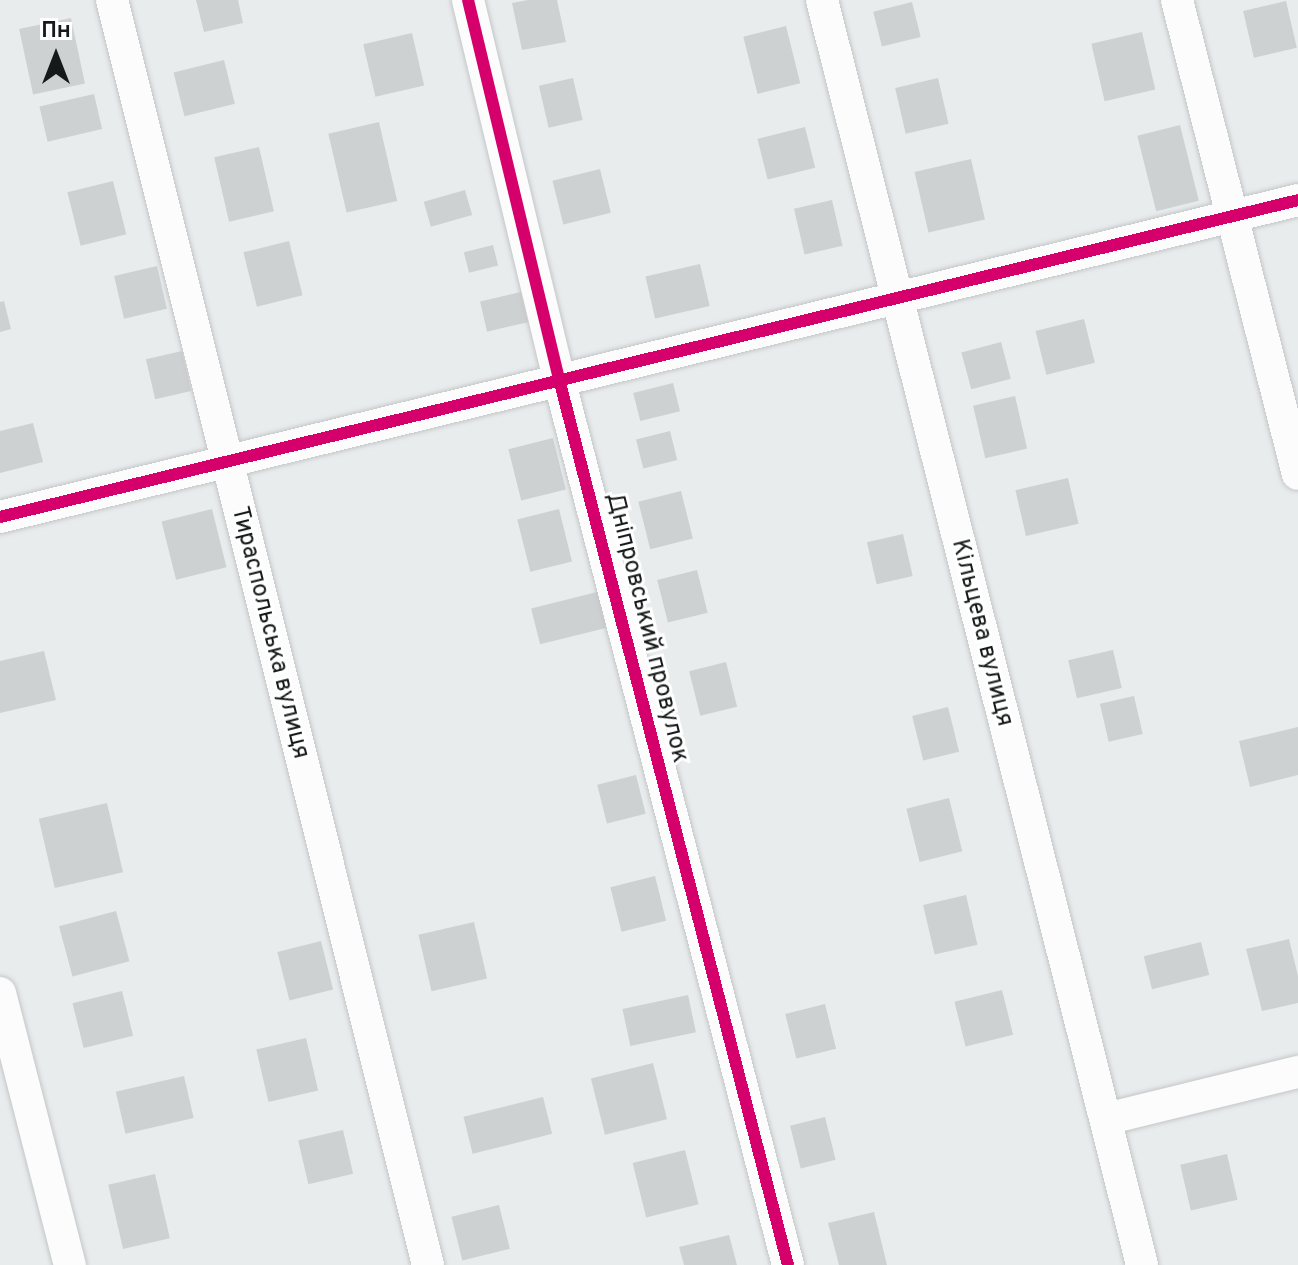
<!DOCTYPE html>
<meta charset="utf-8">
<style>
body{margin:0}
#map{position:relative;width:1298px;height:1265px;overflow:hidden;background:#e8eced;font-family:Overpass,sans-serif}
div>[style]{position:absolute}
.building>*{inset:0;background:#ced1d2;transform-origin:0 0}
.roads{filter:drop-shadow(0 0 2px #c4c6c7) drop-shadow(0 0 2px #c4c6c7)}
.minor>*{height:32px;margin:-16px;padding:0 16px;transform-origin:16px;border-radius:16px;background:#fcfcfc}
.cycleway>*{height:12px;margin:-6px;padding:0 6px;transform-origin:6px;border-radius:6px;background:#d6006c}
span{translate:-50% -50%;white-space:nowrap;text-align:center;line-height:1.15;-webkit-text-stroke:6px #fff;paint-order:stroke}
.street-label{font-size:24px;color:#161919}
.north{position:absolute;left:16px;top:16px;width:80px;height:80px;-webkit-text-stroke:6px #fff;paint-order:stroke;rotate:0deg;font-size:22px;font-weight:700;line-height:32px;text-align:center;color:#161919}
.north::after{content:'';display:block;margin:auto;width:28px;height:36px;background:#161919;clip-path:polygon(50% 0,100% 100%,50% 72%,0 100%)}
</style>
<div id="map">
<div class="building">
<div style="clip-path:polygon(196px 0,238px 0,243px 23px,204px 32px)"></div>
<div style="clip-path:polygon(528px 0,557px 0,566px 42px,522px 50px,512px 3px)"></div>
<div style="left:1286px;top:1px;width:48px;height:44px;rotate:77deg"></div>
<div style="left:912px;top:2px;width:36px;height:40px;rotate:76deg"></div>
<div style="left:71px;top:18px;width:67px;height:53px;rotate:78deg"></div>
<div style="left:786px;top:26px;width:59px;height:44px;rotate:76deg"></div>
<div style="left:1142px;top:32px;width:59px;height:52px;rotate:77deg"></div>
<div style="left:412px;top:33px;width:54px;height:50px;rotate:77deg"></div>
<div style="left:224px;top:60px;width:45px;height:52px;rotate:76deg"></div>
<div style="left:573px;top:78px;width:43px;height:35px;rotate:77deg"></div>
<div style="left:938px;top:78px;width:47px;height:44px;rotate:77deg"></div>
<div style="left:94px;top:94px;width:36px;height:56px;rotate:77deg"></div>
<div style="left:379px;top:122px;width:81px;height:52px;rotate:77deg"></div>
<div style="left:1180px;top:125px;width:78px;height:44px;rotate:76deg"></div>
<div style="left:805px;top:127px;width:42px;height:49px;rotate:76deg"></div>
<div style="left:259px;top:147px;width:66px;height:46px;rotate:77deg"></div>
<div style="left:971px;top:159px;width:62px;height:58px;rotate:77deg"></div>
<div style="left:600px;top:169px;width:45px;height:49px;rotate:76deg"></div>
<div style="left:113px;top:181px;width:55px;height:47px;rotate:76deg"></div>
<div style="left:465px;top:190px;width:26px;height:43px;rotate:74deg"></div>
<div style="left:832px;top:200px;width:47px;height:39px;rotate:77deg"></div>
<div style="left:289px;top:241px;width:56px;height:47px;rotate:76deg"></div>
<div style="left:493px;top:245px;width:21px;height:30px;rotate:76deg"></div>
<div style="left:700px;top:264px;width:43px;height:56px;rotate:77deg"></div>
<div style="left:157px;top:266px;width:44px;height:44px;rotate:77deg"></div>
<div style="left:521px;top:292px;width:31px;height:42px;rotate:77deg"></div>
<div style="clip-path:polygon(4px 301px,11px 329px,0 332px,0 302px)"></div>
<div style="left:1084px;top:319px;width:45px;height:50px;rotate:76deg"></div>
<div style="left:1001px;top:342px;width:38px;height:41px;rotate:75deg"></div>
<div style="left:182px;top:351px;width:41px;height:37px;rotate:77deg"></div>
<div style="left:673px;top:383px;width:29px;height:41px;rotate:76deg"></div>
<div style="left:1015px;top:396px;width:54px;height:43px;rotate:77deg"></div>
<div style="clip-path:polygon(33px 423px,43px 462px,0 473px,0 431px)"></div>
<div style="left:670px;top:431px;width:30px;height:35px;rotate:76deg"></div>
<div style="left:553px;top:438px;width:53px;height:46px;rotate:76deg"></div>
<div style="left:1068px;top:478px;width:47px;height:54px;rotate:77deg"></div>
<div style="left:681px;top:491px;width:49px;height:44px;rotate:76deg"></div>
<div style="left:212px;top:509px;width:60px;height:52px;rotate:76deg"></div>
<div style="left:559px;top:509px;width:54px;height:43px;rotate:76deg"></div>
<div style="left:903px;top:534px;width:43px;height:37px;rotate:77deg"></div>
<div style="left:697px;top:570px;width:44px;height:41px;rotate:76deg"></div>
<div style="left:601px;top:591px;width:37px;height:72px;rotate:76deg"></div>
<div style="left:1113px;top:650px;width:39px;height:46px;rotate:77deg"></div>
<div style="clip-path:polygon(44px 651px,56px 700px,0 713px,0 661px)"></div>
<div style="left:726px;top:662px;width:46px;height:38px;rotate:76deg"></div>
<div style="left:1134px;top:696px;width:39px;height:35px;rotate:77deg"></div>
<div style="left:948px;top:707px;width:46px;height:37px;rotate:76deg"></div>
<div style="clip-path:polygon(1298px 727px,1298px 775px,1250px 787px,1239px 741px)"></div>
<div style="left:636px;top:775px;width:40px;height:40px;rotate:76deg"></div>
<div style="left:949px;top:798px;width:55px;height:44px;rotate:76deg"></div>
<div style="left:107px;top:803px;width:71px;height:70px;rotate:77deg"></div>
<div style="left:655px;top:876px;width:46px;height:46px;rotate:76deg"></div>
<div style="left:966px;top:895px;width:51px;height:44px;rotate:77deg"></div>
<div style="left:116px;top:911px;width:52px;height:59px;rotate:75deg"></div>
<div style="left:474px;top:922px;width:58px;height:57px;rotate:77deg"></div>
<div style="clip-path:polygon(1289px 939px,1298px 976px,1298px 1003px,1262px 1011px,1246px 949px)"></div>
<div style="left:321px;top:941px;width:50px;height:45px;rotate:76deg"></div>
<div style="left:1201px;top:942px;width:34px;height:59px;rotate:76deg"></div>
<div style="left:1002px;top:990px;width:46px;height:49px;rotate:76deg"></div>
<div style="left:122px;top:991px;width:46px;height:51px;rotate:76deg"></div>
<div style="left:688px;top:995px;width:38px;height:67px;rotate:78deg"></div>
<div style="left:825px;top:1004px;width:46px;height:41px;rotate:76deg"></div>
<div style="left:306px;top:1038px;width:54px;height:51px;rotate:77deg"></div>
<div style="left:653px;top:1063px;width:58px;height:64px;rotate:76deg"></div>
<div style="left:184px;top:1076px;width:43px;height:70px;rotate:77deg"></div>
<div style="left:543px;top:1097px;width:38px;height:82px;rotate:76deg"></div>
<div style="left:825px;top:1117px;width:44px;height:36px;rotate:76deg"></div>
<div style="left:343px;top:1130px;width:45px;height:46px;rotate:77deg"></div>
<div style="left:685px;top:1150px;width:56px;height:54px;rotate:76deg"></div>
<div style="left:1227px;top:1154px;width:47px;height:48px;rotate:77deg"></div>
<div style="left:155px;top:1174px;width:66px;height:48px;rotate:77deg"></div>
<div style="left:499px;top:1205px;width:45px;height:49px;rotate:76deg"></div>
<div style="clip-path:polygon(874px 1212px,887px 1265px,839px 1265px,828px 1223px)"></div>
<div style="clip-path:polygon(729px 1235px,737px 1265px,684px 1265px,679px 1247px)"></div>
</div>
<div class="roads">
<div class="minor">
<div style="left:112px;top:0;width:1304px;rotate:75.97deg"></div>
<div style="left:468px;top:0;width:390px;rotate:76.5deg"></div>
<div style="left:559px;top:379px;width:915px;rotate:75.51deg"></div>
<div style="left:822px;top:0;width:1305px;rotate:75.8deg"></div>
<div style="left:1177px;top:0;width:489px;rotate:75.7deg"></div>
<div style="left:0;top:517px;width:1336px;rotate:-13.72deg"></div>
<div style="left:0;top:993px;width:281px;rotate:75.6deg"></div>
<div style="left:1106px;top:1119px;width:198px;rotate:-13.8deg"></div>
</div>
</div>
<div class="cycleway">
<div style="left:468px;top:0;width:390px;rotate:76.5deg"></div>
<div style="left:559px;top:379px;width:915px;rotate:75.51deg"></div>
<div style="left:0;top:517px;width:1336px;rotate:-13.72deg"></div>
</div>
<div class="street-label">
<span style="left:646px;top:628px;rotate:76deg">Дніпровський провулок</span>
<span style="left:269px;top:633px;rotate:76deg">Тираспольська вулиця</span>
<span style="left:981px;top:633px;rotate:76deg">Кільцева вулиця</span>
</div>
<div class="north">Пн</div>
</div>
